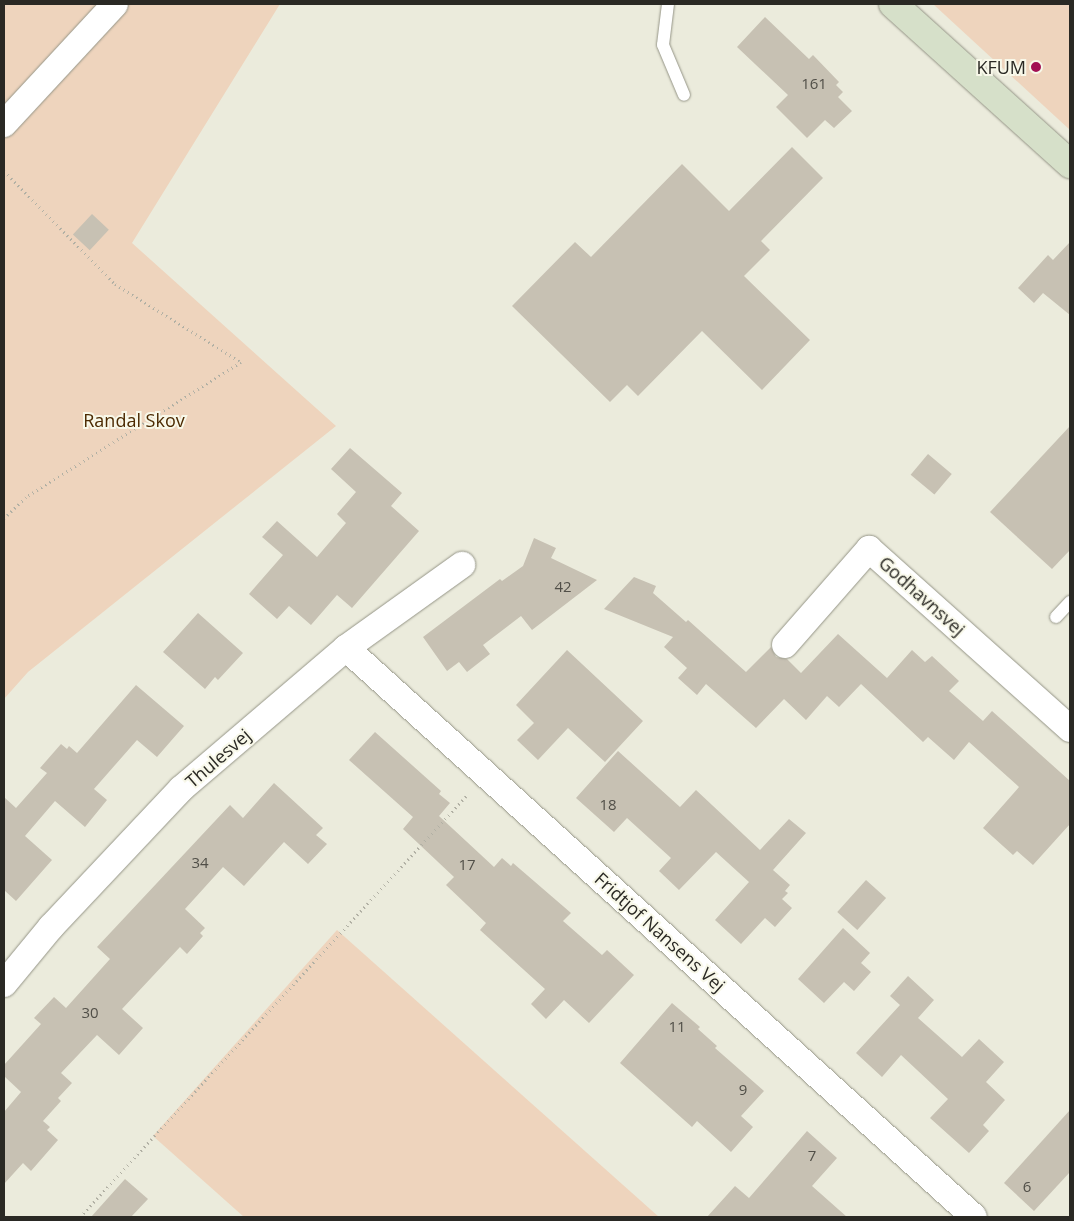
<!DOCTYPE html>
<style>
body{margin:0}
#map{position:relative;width:1074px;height:1221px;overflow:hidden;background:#ebebdc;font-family:"Open Sans",sans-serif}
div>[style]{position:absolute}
.green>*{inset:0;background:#eed4bd}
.building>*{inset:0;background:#c7c1b3;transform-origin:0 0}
.path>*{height:3px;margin-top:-1.5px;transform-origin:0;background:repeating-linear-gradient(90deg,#b1b0a4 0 1px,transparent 0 5px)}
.roads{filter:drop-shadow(0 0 1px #959587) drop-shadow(0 0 1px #959587)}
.lane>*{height:12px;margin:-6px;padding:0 6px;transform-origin:6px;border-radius:6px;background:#fff}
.street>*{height:26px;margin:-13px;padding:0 13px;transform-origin:13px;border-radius:13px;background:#fff}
.secondary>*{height:28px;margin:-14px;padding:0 14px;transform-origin:14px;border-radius:14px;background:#d6e0c9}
.dots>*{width:14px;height:14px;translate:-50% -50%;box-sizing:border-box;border:2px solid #f8f8e9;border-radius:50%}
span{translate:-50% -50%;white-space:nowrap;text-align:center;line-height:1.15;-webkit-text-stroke:4px #f8f8e9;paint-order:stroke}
.number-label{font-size:15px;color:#514f48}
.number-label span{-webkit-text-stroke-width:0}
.poi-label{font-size:18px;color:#2a2924}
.right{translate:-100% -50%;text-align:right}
.park-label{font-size:18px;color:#4c2a02}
.street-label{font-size:18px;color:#2a2924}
.frame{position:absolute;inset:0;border:5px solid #2a2924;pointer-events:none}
</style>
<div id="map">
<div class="green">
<div style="clip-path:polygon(4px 4px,280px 4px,132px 243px,336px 426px,28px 672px,4px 699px)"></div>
<div style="clip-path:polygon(933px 4px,1070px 4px,1070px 130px)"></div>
<div style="clip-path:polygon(337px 930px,659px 1217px,244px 1217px,153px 1136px)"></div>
</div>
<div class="building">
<div style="clip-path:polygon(765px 17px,809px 59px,813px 55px,839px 82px,836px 85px,843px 92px,838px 97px,852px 111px,834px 128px,825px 120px,807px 138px,776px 107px,788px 95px,737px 47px)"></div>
<div style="clip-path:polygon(792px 147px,823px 178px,761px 241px,770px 250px,744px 276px,810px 340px,762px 390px,702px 331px,638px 396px,627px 385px,610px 402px,512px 306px,575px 242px,591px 257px,682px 164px,729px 211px)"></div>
<div style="left:92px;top:214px;width:23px;height:28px;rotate:43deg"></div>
<div style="clip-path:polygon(1070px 242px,1070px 315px,1043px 293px,1034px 303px,1018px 288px,1048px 255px,1053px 260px)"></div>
<div style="clip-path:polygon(1070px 426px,1070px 550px,1052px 569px,990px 512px)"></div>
<div style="clip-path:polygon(350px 448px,402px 493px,391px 506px,419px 531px,352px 608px,337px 595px,311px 625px,289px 606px,277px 619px,249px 594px,283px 555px,262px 537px,277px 521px,317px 557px,346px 523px,337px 514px,356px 492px,331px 469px)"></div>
<div style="left:928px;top:454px;width:31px;height:27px;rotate:40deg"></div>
<div style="clip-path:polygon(534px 538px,556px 548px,551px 558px,597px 580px,532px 630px,521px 616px,483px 645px,490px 654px,467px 672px,459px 662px,447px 671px,423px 637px,500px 579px,502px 581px,523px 566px)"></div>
<div style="clip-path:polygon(634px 577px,656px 586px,653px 593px,686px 622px,688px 620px,746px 672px,771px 647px,776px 657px,787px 659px,801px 673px,838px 634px,887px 678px,912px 650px,925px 662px,932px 656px,959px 681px,949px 691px,983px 721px,992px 711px,1070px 781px,1070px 824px,1033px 865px,1017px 851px,1013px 855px,983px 828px,1019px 787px,969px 742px,954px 760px,928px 737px,923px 742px,861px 684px,839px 707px,827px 696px,806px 720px,784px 699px,756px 728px,706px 684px,697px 695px,678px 678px,687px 668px,664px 647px,673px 637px,604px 609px)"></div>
<div style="clip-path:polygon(198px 613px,243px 653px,218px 680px,215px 677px,205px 689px,163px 652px)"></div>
<div style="clip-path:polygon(567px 650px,643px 721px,605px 762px,568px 728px,538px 760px,517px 740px,534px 723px,516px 705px)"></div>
<div style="clip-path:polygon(136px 685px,184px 726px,157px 757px,137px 740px,94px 789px,107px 800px,85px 827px,55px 801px,25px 836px,52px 860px,16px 901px,4px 890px,4px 797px,16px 808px,47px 773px,40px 768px,61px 744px,67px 749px,69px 746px,77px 753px)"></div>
<div style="clip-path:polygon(375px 732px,441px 791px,439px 794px,450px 803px,439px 816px,494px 867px,502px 858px,511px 866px,513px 863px,571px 913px,563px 921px,602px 955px,607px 950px,634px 975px,589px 1023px,564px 1000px,546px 1019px,531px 1004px,545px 989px,480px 930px,486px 923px,446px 885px,454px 877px,403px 829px,413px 817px,349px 760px)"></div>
<div style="clip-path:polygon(618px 751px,680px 807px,696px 790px,760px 850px,789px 819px,806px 833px,773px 870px,790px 885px,785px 891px,788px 893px,782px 899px,792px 908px,775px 927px,765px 918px,741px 944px,715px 920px,749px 882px,716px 852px,679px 890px,659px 871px,671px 858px,627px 818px,614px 832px,576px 798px)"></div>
<div style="clip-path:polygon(274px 783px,323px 828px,316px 835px,327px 844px,308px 864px,284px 842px,244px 886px,223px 867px,185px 909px,205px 928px,200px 933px,203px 936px,187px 954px,180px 947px,122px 1009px,143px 1028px,119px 1055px,97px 1035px,61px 1073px,72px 1083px,58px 1098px,61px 1101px,43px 1121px,50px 1127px,47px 1130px,58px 1140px,31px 1171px,23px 1163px,4px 1184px,4px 1112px,21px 1092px,4px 1076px,4px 1065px,41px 1024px,34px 1018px,54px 997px,66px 1008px,110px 959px,97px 947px,230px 805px,243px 818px)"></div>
<div style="left:866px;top:880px;width:27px;height:43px;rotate:42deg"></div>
<div style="clip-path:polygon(843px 928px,870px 953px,861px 963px,871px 972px,854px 991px,844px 982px,824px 1003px,798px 979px)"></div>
<div style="clip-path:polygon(908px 976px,934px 1000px,918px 1018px,962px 1057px,979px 1039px,1004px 1062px,986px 1082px,1005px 1100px,983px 1125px,989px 1131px,969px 1153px,930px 1118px,948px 1099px,901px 1055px,882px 1077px,856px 1053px,900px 1005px,890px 996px)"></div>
<div style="clip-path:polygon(672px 1003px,700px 1027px,698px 1029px,717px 1046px,715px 1048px,764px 1091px,741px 1116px,753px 1127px,731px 1152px,697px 1121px,692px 1127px,620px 1063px)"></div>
<div style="clip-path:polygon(1070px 1110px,1070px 1172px,1034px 1211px,1004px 1183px)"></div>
<div style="clip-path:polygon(807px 1131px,837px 1158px,812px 1186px,847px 1217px,707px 1217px,735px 1186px,749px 1198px)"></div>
<div style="clip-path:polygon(125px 1179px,148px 1199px,131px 1217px,91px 1217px)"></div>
</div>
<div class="path">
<div style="left:4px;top:171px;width:158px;rotate:45.5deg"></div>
<div style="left:115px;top:284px;width:148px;rotate:31.8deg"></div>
<div style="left:241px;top:362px;width:254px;rotate:147.9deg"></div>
<div style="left:26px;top:497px;width:30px;rotate:136deg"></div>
<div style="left:80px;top:1217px;width:574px;rotate:-47.47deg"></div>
</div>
<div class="roads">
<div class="lane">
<div style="left:668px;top:4px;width:41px;rotate:97deg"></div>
<div style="left:663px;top:45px;width:54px;rotate:67.2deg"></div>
<div style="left:1056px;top:617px;width:21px;rotate:-47deg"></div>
</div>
<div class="street">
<div style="left:4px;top:124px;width:163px;rotate:-47.2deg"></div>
<div style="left:785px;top:645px;width:128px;rotate:-48.8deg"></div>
<div style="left:869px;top:549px;width:270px;rotate:41.8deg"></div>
<div style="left:346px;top:648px;width:847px;rotate:42.18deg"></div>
<div style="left:4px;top:984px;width:74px;rotate:-50.5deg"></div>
<div style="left:51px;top:927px;width:190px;rotate:-46.7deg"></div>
<div style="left:181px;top:789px;width:217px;rotate:-40.5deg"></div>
<div style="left:346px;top:648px;width:143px;rotate:-35.6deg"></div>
</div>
<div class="secondary">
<div style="left:893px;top:4px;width:239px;rotate:42.1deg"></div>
</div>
</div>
<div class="dots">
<div style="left:1036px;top:67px;background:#a20f53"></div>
</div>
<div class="number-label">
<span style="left:814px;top:84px">161</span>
<span style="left:563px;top:587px">42</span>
<span style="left:608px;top:805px">18</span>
<span style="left:200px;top:863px">34</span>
<span style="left:467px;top:865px">17</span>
<span style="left:90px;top:1013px">30</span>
<span style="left:677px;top:1027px">11</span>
<span style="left:743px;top:1090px">9</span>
<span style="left:812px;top:1156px">7</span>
<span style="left:1027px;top:1187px">6</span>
</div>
<div class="poi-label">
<span class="right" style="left:1026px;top:67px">KFUM</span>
</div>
<div class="park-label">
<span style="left:134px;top:420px">Randal Skov</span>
</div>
<div class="street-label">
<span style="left:922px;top:596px;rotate:42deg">Godhavnsvej</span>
<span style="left:218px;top:758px;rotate:-41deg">Thulesvej</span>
<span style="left:660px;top:932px;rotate:42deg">Fridtjof Nansens Vej</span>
</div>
<div class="frame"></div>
</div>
